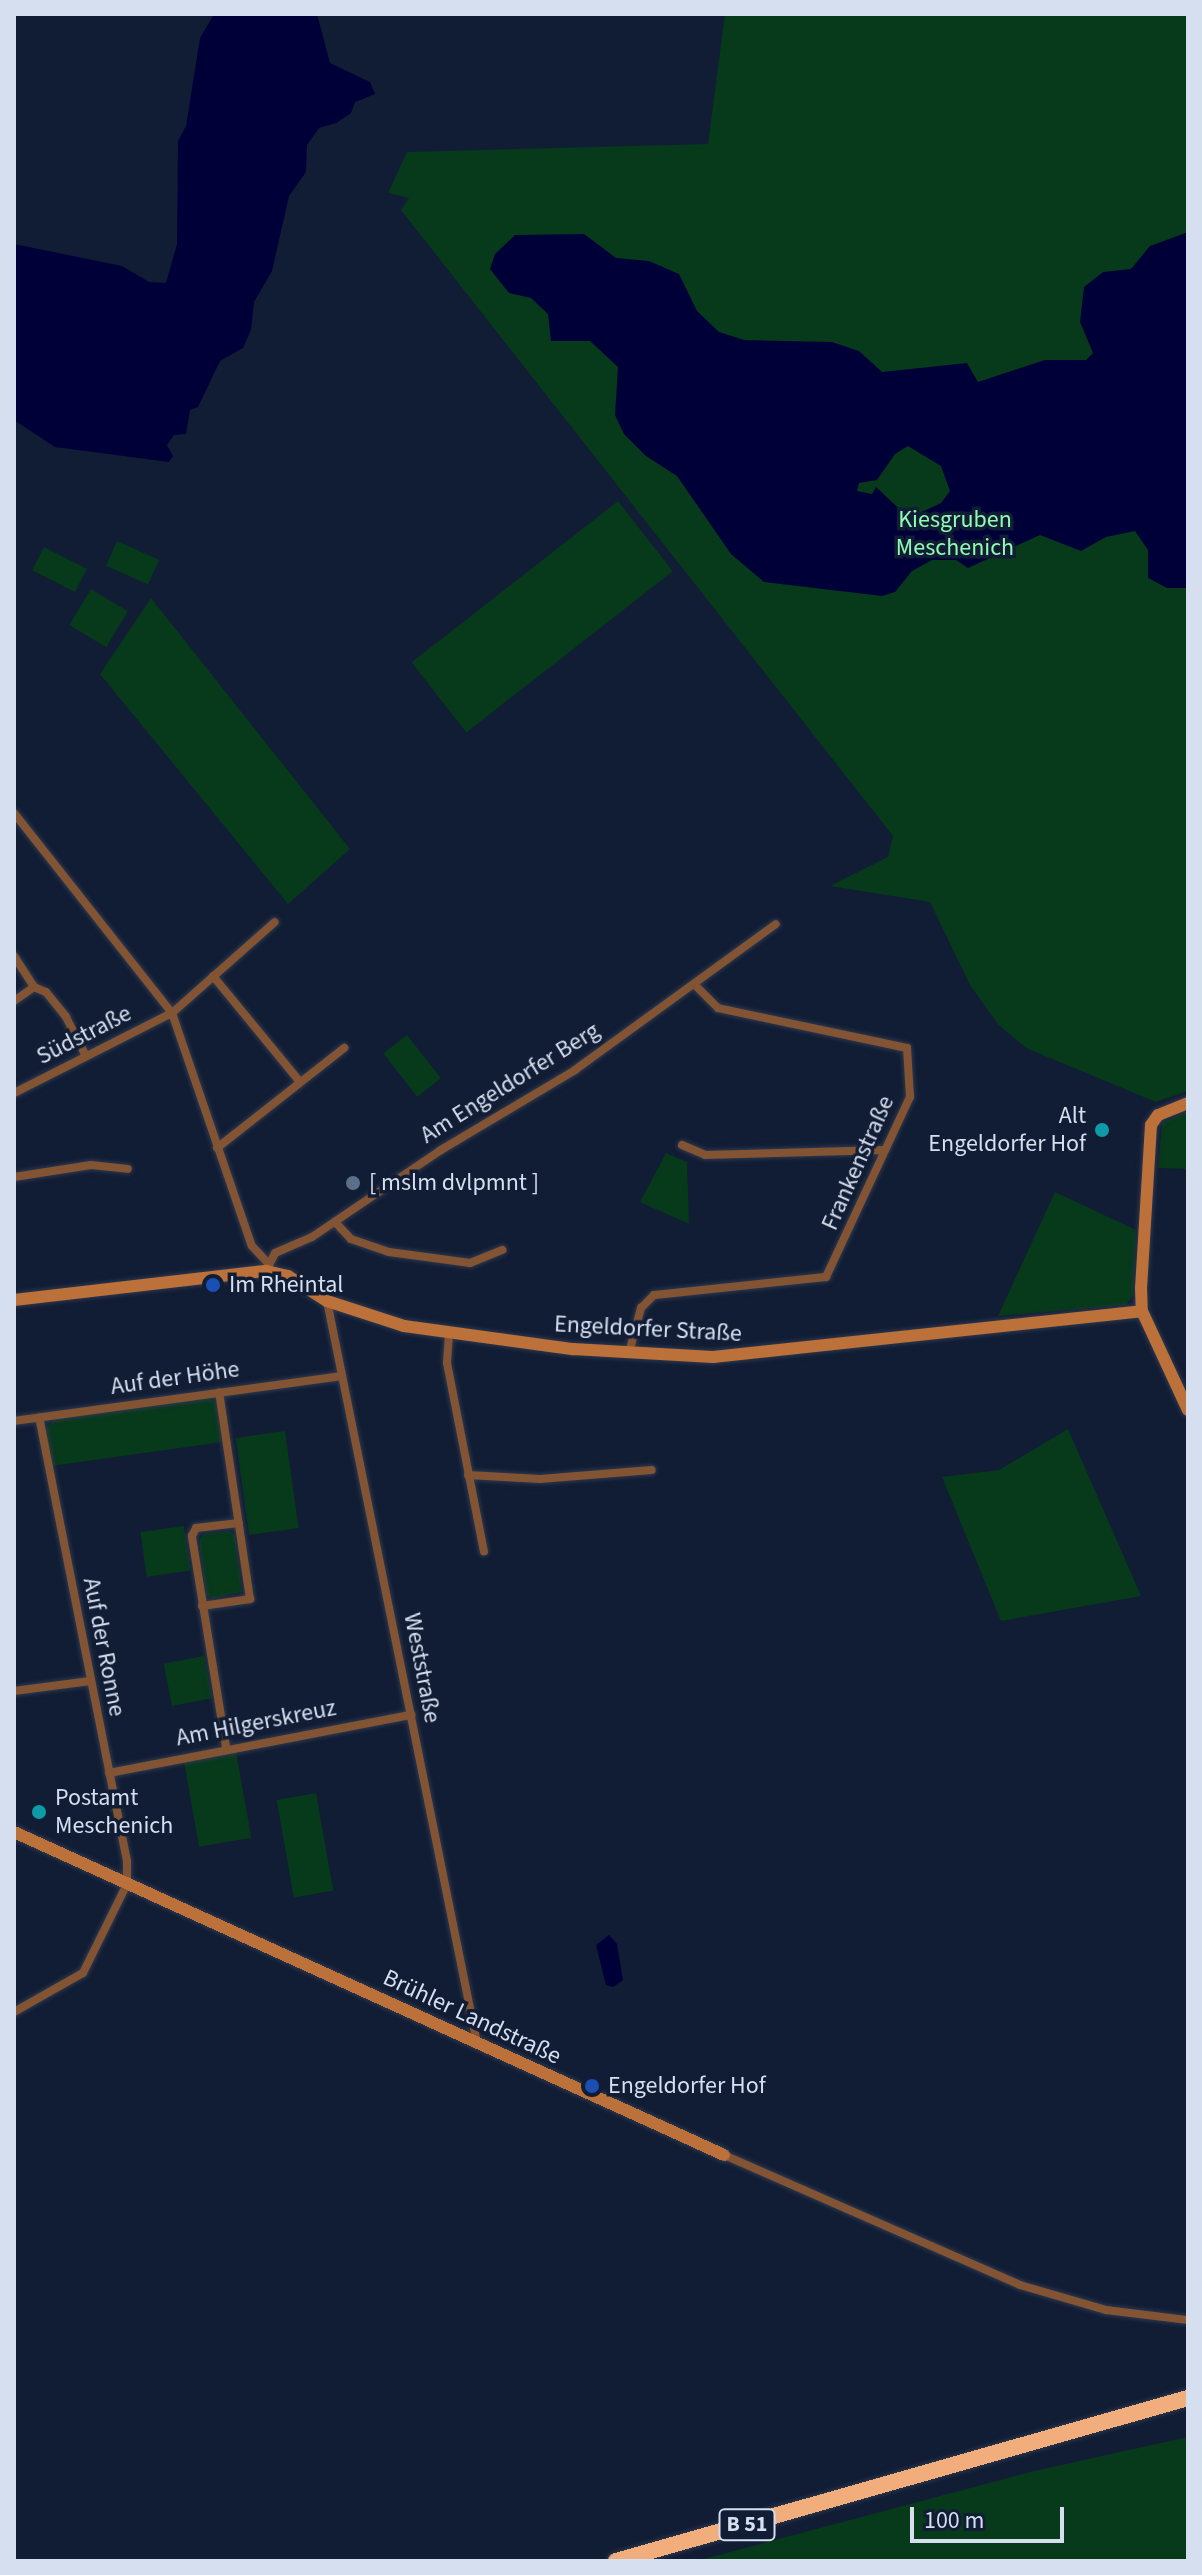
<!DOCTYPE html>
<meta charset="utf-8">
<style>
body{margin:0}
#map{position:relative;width:1202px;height:2575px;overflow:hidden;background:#111d34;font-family:"Source Sans 3",sans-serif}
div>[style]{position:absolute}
.green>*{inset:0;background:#07391b;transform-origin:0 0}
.water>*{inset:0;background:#000039}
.roads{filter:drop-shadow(0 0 2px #2d384e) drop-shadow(0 0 2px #2d384e)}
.street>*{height:8px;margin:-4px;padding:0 4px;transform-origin:4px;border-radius:4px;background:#825433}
.secondary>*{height:12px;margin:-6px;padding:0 6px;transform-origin:6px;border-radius:6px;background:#bb7139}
.highway>*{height:16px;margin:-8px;padding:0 8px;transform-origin:8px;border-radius:8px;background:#f2ad7c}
.dots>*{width:22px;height:22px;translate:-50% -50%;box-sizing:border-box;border:4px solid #111d34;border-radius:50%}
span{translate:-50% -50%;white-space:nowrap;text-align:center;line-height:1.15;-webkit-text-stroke:7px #111d34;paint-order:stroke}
.shield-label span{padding:2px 6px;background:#111d34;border:2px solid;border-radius:6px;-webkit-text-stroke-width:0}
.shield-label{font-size:22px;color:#d6dfef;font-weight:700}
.park-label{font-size:24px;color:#91fbb1}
.street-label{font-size:24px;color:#d6dfef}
.poi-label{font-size:24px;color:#d6dfef}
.right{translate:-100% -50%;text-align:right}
.left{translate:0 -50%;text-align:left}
.frame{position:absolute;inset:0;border:16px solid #d6dfef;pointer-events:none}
.scale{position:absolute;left:910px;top:2507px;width:154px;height:36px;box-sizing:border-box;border:4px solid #d6dfef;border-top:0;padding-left:10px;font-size:24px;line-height:28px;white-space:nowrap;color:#d6dfef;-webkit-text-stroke:6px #111d34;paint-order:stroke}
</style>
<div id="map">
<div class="green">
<div style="clip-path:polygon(725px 14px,1188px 14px,1188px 1091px,1156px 1102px,1026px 1048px,998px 1024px,970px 985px,930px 902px,830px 886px,888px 857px,893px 836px,401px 210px,409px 198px,388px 193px,407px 152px,708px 144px)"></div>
<div style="left:618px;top:501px;width:89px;height:262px;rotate:52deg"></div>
<div style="left:117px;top:541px;width:46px;height:27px;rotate:24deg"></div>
<div style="left:44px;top:547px;width:48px;height:26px;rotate:27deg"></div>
<div style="left:91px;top:589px;width:43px;height:42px;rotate:31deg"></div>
<div style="clip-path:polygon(151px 598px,350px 849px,288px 904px,100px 674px)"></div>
<div style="left:407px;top:1035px;width:55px;height:30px;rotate:52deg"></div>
<div style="clip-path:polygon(1188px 1111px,1188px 1169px,1158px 1168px,1162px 1123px)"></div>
<div style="clip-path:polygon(666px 1153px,687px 1162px,689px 1224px,640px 1202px)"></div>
<div style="clip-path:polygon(1055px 1192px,1136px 1230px,1133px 1296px,1126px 1305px,998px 1316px)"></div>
<div style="clip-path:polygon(208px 1398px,217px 1402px,222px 1442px,51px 1466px,45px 1429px,55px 1419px)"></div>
<div style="clip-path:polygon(1068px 1429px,1141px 1596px,1001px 1621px,942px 1477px,999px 1470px)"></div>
<div style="left:285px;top:1431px;width:98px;height:50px;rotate:82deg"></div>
<div style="left:184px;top:1526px;width:45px;height:44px;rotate:82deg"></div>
<div style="clip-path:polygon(230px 1531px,235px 1535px,242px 1592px,212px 1599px,206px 1595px,199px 1540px,203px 1534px)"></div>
<div style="left:204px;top:1656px;width:43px;height:41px;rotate:79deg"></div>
<div style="left:236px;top:1751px;width:88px;height:53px;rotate:80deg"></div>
<div style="left:316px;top:1793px;width:99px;height:40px;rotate:80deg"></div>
<div style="clip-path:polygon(1188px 2437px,1188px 2561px,696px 2561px,1034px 2471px)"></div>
</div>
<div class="water">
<div style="clip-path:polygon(214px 14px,317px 14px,330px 63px,370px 82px,375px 94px,355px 102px,351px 113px,336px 123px,319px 128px,307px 145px,306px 172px,289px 196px,272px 271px,254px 302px,251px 330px,243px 348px,220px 361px,198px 407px,190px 410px,186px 434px,174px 435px,167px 445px,173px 456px,169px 462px,55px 447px,14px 420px,14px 244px,122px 266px,149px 282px,166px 283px,177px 244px,178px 141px,186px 126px,200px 38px)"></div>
<div style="clip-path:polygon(evenodd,1188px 232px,1188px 588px,1167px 588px,1148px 578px,1148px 550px,1135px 531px,1106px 537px,1081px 551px,1040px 535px,968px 568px,956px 560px,932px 560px,912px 571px,895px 592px,882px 596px,764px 582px,731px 554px,677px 476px,646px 456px,624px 434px,615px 415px,618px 367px,590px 341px,551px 341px,548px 314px,531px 298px,509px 293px,490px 269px,495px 254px,515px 235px,584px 234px,616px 258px,649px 261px,679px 274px,697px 311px,719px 332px,744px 340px,832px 342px,859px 351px,882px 372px,967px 363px,978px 382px,1045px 360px,1086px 360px,1093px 353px,1080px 322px,1084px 287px,1103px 272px,1131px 269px,1150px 246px,1188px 232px,908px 446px,941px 466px,950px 491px,941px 503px,909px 518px,876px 487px,872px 494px,857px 491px,859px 483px,877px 480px,895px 454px,908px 446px)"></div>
<div style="clip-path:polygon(609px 1935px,617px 1944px,623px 1980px,613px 1987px,606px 1985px,596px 1945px)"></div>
</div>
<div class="roads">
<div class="street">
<div style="left:14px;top:813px;width:255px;rotate:51.7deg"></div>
<div style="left:172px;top:1013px;width:246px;rotate:71.1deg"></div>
<div style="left:252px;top:1246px;width:23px;rotate:47deg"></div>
<div style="left:14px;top:956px;width:37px;rotate:57deg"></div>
<div style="left:34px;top:987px;width:24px;rotate:145deg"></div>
<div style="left:213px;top:976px;width:137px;rotate:50.6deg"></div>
<div style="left:34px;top:987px;width:13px;rotate:23deg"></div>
<div style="left:46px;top:992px;width:32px;rotate:51deg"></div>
<div style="left:66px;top:1017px;width:44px;rotate:62.9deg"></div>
<div style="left:14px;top:1093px;width:177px;rotate:-26.9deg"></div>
<div style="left:172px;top:1013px;width:137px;rotate:-41.5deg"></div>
<div style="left:682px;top:1145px;width:25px;rotate:23deg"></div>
<div style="left:705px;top:1155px;width:180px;rotate:-1.6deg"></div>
<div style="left:217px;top:1148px;width:162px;rotate:-38.2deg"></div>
<div style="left:14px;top:1177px;width:78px;rotate:-8.9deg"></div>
<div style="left:91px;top:1165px;width:37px;rotate:6deg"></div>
<div style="left:335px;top:1222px;width:23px;rotate:47deg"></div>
<div style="left:351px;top:1239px;width:40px;rotate:18.9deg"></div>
<div style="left:389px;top:1252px;width:82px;rotate:7.7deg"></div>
<div style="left:470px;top:1263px;width:35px;rotate:-22deg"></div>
<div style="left:266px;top:1271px;width:20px;rotate:-63deg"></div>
<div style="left:275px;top:1253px;width:40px;rotate:-23.4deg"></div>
<div style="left:312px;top:1237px;width:156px;rotate:-34deg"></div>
<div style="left:441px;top:1150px;width:156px;rotate:-30.8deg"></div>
<div style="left:575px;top:1070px;width:248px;rotate:-36deg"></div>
<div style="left:327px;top:1301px;width:757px;rotate:78.57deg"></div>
<div style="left:449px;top:1334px;width:29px;rotate:94deg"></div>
<div style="left:447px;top:1363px;width:192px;rotate:78.9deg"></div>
<div style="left:629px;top:1353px;width:47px;rotate:-75.1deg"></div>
<div style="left:641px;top:1308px;width:18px;rotate:-45deg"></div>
<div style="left:654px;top:1295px;width:173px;rotate:-6deg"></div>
<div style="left:826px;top:1277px;width:199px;rotate:-65deg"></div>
<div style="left:910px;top:1097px;width:49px;rotate:-93.5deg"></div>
<div style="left:907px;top:1048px;width:193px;rotate:-168.1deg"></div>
<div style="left:718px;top:1008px;width:34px;rotate:-135deg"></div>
<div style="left:14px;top:1421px;width:331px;rotate:-7.8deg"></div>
<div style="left:468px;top:1475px;width:72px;rotate:3.2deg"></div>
<div style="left:540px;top:1479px;width:112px;rotate:-4.6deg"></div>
<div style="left:202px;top:1606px;width:49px;rotate:-8.3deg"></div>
<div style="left:250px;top:1599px;width:209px;rotate:-98.5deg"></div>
<div style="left:14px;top:1691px;width:77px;rotate:-7.5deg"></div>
<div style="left:226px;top:1747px;width:214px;rotate:-99.2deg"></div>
<div style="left:192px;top:1536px;width:9px;rotate:-63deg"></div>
<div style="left:196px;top:1528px;width:43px;rotate:-6.6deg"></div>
<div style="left:109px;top:1773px;width:308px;rotate:-10.9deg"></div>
<div style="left:14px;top:2012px;width:79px;rotate:-29.5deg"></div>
<div style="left:83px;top:1973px;width:99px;rotate:-63.7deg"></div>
<div style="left:127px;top:1884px;width:23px;rotate:-90deg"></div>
<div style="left:127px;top:1861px;width:452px;rotate:-101.2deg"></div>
<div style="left:724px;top:2155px;width:323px;rotate:23.7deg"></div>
<div style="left:1020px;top:2285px;width:90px;rotate:16.2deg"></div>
<div style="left:1106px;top:2310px;width:83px;rotate:7deg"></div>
</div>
<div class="secondary">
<div style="left:1188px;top:1103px;width:32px;rotate:158deg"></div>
<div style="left:1158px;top:1115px;width:12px;rotate:125deg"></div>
<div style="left:1151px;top:1125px;width:163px;rotate:93.5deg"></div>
<div style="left:1141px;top:1288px;width:23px;rotate:88deg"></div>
<div style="left:1142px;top:1311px;width:109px;rotate:65.1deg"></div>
<div style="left:14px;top:1300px;width:254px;rotate:-6.6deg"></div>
<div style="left:266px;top:1271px;width:23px;rotate:13deg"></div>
<div style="left:288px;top:1276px;width:46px;rotate:32.7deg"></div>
<div style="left:327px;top:1301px;width:81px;rotate:18deg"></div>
<div style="left:404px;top:1326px;width:171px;rotate:7.8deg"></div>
<div style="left:573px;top:1349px;width:140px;rotate:3.3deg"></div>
<div style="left:713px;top:1357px;width:431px;rotate:-6.1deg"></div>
<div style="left:14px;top:1832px;width:780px;rotate:24.46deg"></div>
</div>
<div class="highway">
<div style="left:616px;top:2561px;width:595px;rotate:-15.91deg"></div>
</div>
</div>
<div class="dots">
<div style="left:1102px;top:1130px;background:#0f9aa8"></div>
<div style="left:353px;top:1183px;background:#5c6f8a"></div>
<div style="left:213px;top:1285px;background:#1a4fb4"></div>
<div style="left:39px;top:1812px;background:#0f9aa8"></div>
<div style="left:592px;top:2086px;background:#1a4fb4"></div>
</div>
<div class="shield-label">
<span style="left:747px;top:2525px">B 51</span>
</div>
<div class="park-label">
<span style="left:955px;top:534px">Kiesgruben<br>Meschenich</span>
</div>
<div class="street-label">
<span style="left:84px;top:1035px;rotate:-27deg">Südstraße</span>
<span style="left:510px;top:1083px;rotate:-32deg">Am Engeldorfer Berg</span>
<span style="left:858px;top:1163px;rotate:-66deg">Frankenstraße</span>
<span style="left:648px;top:1329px;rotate:3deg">Engeldorfer Straße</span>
<span style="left:175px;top:1378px;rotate:-8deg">Auf der Höhe</span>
<span style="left:104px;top:1647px;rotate:79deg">Auf der Ronne</span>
<span style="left:422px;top:1668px;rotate:79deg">Weststraße</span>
<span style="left:256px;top:1723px;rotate:-11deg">Am Hilgerskreuz</span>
<span style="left:472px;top:2017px;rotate:25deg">Brühler Landstraße</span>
</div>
<div class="poi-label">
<span class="right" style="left:1086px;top:1130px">Alt<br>Engeldorfer Hof</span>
<span class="left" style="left:369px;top:1183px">[ mslm dvlpmnt ]</span>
<span class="left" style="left:229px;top:1285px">Im Rheintal</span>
<span class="left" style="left:55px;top:1812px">Postamt<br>Meschenich</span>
<span class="left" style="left:608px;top:2086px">Engeldorfer Hof</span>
</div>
<div class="frame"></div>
<div class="scale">100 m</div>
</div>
